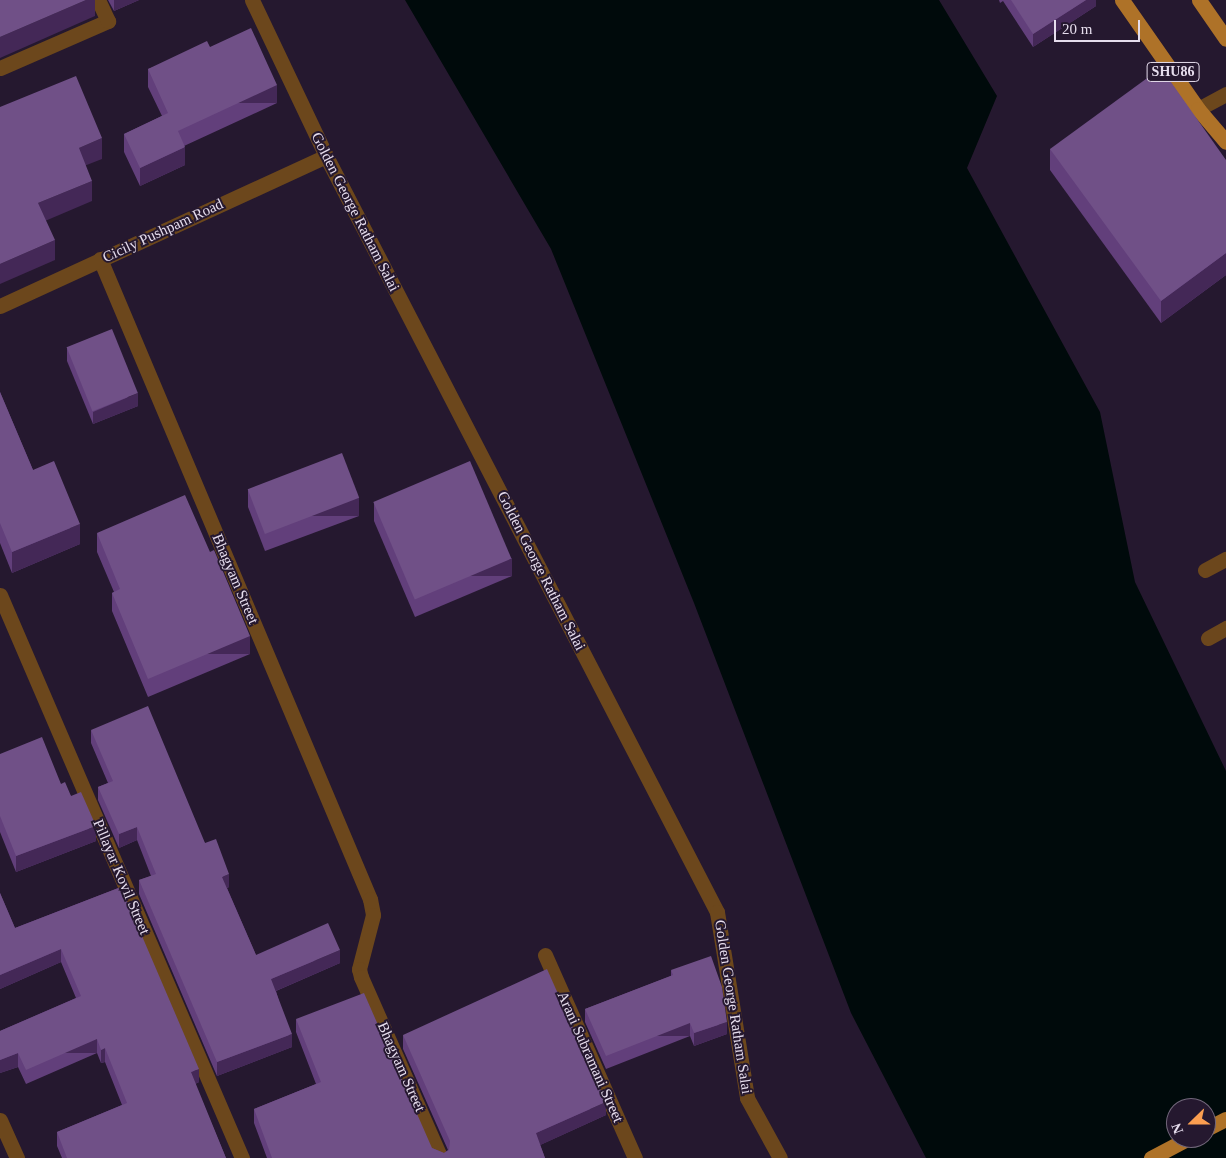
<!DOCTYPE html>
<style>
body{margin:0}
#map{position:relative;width:1226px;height:1158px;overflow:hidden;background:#25182f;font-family:"Times New Roman",serif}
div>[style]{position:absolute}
.water>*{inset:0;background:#000a0b}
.minor>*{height:15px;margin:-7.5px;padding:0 7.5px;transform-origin:7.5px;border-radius:7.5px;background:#6c471c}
.major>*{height:15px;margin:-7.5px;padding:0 7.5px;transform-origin:7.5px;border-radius:7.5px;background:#ae7228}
.wall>*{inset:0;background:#623f7b}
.shaded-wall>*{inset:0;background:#442857;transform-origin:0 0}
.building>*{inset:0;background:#705087;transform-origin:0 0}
span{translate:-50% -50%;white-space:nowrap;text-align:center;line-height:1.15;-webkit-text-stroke:4px #25182f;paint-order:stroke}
.shield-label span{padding:1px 4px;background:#25182f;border:1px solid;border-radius:4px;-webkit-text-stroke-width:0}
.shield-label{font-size:14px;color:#e6dded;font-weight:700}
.street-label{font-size:15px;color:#e6dded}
.north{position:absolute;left:1166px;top:1098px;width:50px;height:50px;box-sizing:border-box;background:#25182f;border:1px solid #72677b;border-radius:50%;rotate:248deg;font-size:14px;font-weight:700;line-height:20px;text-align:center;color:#e6dded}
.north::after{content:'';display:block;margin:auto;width:18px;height:22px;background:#fb9e50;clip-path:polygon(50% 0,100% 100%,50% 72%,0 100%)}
.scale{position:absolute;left:1054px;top:20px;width:86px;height:22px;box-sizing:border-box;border:2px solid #e6dded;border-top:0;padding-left:6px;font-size:15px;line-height:18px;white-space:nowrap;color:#e6dded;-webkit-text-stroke:4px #25182f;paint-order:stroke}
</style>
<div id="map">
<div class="water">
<div style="clip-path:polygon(evenodd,405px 0,939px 0,997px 96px,967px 168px,1100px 412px,1135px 582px,1226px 771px,1226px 1158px,926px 1158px,851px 1013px,694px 603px,551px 249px,405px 0,1176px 1108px,1206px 1108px,1206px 1138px,1176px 1138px,1176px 1108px)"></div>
</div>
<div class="minor">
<div style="left:252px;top:0;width:173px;rotate:64.6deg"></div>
<div style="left:326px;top:156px;width:851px;rotate:62.65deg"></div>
<div style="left:717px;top:912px;width:188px;rotate:80.8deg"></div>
<div style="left:747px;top:1098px;width:68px;rotate:61.2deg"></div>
<div style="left:0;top:68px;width:118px;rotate:-23.5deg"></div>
<div style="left:108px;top:21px;width:23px;rotate:-115deg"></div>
<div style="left:1198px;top:109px;width:32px;rotate:-28deg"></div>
<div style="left:100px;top:259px;width:695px;rotate:67.13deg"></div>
<div style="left:370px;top:899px;width:16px;rotate:79deg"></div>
<div style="left:373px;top:915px;width:56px;rotate:104.5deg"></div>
<div style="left:359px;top:969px;width:8px;rotate:76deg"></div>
<div style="left:361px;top:977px;width:198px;rotate:66.2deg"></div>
<div style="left:0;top:306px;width:359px;rotate:-24.7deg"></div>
<div style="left:1205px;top:570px;width:24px;rotate:-28deg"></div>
<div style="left:0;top:595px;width:613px;rotate:66.74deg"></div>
<div style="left:1208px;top:638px;width:21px;rotate:-29deg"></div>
<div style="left:545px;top:955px;width:222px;rotate:66.1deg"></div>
<div style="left:0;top:1120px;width:42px;rotate:65.9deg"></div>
</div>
<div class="major">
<div style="left:1122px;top:0;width:133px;rotate:55.1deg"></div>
<div style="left:1198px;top:109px;width:43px;rotate:49.7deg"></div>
<div style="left:1199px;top:0;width:47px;rotate:55.3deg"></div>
<div style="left:1206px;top:1129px;width:22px;rotate:-27deg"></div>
<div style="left:1151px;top:1158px;width:43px;rotate:-27.8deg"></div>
</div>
<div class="wall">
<div style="clip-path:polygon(108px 0,139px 0,114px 11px)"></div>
<div style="clip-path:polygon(999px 0,1096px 0,1096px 6px,1033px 47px,1003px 1px,1000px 3px)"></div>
<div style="clip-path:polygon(210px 47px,277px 103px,184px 146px,185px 165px,140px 186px,124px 152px,124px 134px,162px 116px,148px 87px,148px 69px)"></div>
<div style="clip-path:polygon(1050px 149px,1226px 160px,1226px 275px,1161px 323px,1050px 170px)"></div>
<div style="clip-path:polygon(67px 348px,138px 406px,93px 424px,67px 361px)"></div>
<div style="clip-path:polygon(0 392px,33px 470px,80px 544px,12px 573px,0 543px)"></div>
<div style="clip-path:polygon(248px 489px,359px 516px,265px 551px,248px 507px)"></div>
<div style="clip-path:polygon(374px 503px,512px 576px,415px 617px,374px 521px)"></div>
<div style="clip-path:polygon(97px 533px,250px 654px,148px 697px,112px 611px,112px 593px,114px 592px,97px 552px)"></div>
<div style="clip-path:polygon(91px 730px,205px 843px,229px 887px,227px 888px,256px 955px,340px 963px,276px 991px,292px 1047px,217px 1076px,139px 894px,139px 880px,151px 876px,137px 840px,119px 848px,98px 800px,98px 787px,108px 783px,91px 743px)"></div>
<div style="clip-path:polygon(0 754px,61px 784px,71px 796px,96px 841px,16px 872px,0 832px)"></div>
<div style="clip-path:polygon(121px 887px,199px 1082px,195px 1084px,226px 1158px,62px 1158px,57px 1146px,57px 1132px,122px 1105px,105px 1062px,101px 1063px,97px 1053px,26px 1084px,18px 1067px,0 1073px,0 1031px,76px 998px,61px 962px,0 989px,0 893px,15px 928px)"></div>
<div style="clip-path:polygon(671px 970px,727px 1034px,694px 1046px,690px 1036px,606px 1069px,585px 1022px,585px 1009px,671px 976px)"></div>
<div style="clip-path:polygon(296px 1019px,432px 1148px,444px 1153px,448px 1150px,403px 1049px,403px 1035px,606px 1115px,540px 1145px,545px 1158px,267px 1158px,254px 1123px,254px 1109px,316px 1084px,296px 1032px)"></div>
</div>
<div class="shaded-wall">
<div style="clip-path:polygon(86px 0,95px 0,95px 16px,0 58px,0 37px)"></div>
<div style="clip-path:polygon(114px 0,139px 0,114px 11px)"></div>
<div style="clip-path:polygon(1086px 0,1096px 0,1096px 6px,1033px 47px,1033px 34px)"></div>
<div style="left:277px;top:85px;width:18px;height:109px;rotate:90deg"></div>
<div style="clip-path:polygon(102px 138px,102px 159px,79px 168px,79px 148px)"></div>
<div style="clip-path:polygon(185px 147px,185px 165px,140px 186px,140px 168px)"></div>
<div style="clip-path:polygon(92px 181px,92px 201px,38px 224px,38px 203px)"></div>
<div style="clip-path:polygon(55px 240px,55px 260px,0 284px,0 264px)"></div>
<div style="clip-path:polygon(1226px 253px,1226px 275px,1161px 323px,1161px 301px)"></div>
<div style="clip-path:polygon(138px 393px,138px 406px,93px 424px,93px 412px)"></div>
<div style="left:359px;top:498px;width:18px;height:100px;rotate:90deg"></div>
<div style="clip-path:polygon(80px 524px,80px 544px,12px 573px,12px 552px)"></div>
<div style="left:512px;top:558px;width:18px;height:105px;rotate:90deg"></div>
<div style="left:250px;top:636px;width:18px;height:111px;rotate:90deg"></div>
<div style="clip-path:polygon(96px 826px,96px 841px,16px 872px,16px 856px)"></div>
<div style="clip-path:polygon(137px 827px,137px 840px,119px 848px,119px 834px)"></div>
<div style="clip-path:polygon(229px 874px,229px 887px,222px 890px,222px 877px)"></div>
<div style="clip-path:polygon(61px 949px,61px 962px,0 989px,0 975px)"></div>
<div style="clip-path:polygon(340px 950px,340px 963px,271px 993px,271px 979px)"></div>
<div style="clip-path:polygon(727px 1022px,727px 1034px,694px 1046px,694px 1033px)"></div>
<div style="left:690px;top:1023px;width:13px;height:90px;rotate:90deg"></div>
<div style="clip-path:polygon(292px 1034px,292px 1047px,217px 1076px,217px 1062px)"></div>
<div style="left:97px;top:1039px;width:14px;height:77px;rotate:90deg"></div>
<div style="clip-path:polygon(105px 1048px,105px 1062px,101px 1063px,101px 1050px)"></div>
<div style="clip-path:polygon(18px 1053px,18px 1067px,0 1073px,0 1060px)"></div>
<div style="clip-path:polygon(199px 1069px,199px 1082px,191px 1086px,191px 1072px)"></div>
<div style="clip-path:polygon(606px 1102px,606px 1115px,536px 1147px,536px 1133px)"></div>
</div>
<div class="building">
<div style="clip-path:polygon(0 0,86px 0,0 37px)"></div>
<div style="clip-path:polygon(1011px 0,1086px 0,1033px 34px)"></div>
<div style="clip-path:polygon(251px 28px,277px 85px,178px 131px,185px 147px,140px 168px,124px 134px,168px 113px,148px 69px,207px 41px,210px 47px)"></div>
<div style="clip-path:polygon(1161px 68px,1226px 160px,1226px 253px,1161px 301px,1050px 149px)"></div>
<div style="clip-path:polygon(76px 76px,102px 138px,79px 148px,92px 181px,38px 203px,55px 240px,0 264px,0 107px)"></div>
<div style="left:112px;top:329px;width:69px;height:49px;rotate:68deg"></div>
<div style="clip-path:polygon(0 392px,33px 470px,54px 461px,80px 524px,12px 552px,0 523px)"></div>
<div style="left:342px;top:453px;width:48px;height:101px;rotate:69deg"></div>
<div style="left:470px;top:461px;width:106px;height:105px;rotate:67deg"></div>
<div style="clip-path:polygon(185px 495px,210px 552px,214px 550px,250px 636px,148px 679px,112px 593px,120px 589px,97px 533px)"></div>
<div style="clip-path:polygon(148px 706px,205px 843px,216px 839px,229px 874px,222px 877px,256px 955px,328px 923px,340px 950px,271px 979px,292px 1034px,217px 1062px,139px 880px,156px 874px,137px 827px,119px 834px,98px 787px,113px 781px,91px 730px)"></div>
<div style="clip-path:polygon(42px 737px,61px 784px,65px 782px,71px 796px,81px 792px,96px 826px,16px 856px,0 816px,0 754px)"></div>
<div style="clip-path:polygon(121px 887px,199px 1069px,191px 1072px,226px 1158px,67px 1158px,57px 1132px,127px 1103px,105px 1048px,101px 1050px,97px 1039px,26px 1070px,18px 1053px,0 1060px,0 1031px,81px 996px,61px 949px,0 975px,0 893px,15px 928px)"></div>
<div style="clip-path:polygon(711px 956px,722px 987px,727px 1022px,694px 1033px,690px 1023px,606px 1056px,585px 1009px,673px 975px,671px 970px)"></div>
<div style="clip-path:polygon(547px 969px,606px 1102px,536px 1133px,545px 1158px,272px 1158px,254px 1109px,321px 1082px,296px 1019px,364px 993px,432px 1148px,444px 1153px,449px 1150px,450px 1141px,403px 1035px)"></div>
</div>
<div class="shield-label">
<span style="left:1173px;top:72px">SHU86</span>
</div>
<div class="street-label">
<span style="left:355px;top:212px;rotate:63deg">Golden George Ratham Salai</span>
<span style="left:163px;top:231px;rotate:-25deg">Cicily Pushpam Road</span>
<span style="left:541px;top:571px;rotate:63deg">Golden George Ratham Salai</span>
<span style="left:235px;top:579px;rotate:67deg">Bhagyam Street</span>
<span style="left:121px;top:877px;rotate:67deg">Pillayar Kovil Street</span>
<span style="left:733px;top:1007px;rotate:81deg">Golden George Ratham Salai</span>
<span style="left:590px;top:1057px;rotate:66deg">Arani Subramani Street</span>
<span style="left:401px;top:1067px;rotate:66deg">Bhagyam Street</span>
</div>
<div class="north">N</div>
<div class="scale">20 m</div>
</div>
